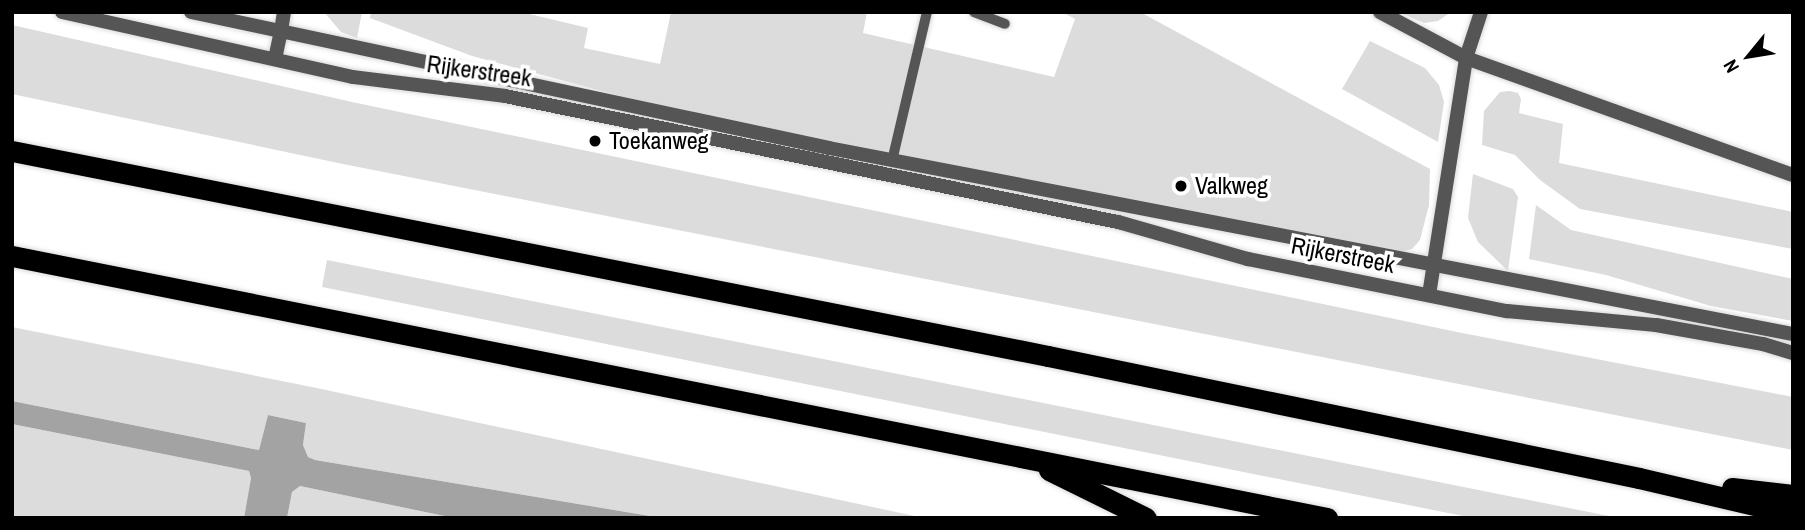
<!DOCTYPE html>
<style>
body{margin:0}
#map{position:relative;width:1805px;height:530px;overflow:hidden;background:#fff;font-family:"Archivo Narrow",sans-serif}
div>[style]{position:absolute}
.green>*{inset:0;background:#dcdcdc}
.water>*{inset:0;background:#a3a3a3}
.roads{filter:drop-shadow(0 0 2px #dbdbdb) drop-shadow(0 0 2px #dbdbdb)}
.service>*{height:10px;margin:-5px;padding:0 5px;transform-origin:5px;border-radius:5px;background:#555}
.minor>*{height:14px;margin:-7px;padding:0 7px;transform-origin:7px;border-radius:7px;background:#555}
.tertiary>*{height:14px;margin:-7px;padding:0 7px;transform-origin:7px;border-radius:7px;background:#555}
.motorway>*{height:21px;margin:-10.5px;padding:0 10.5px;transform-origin:10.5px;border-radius:10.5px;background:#000}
.dots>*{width:19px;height:19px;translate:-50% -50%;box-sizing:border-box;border:4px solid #fff;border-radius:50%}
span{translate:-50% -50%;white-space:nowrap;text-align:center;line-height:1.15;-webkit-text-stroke:7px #fff;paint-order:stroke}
.street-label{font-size:24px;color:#000}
.poi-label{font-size:24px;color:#000}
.left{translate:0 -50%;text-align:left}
.frame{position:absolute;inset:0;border:14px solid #000;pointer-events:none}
.north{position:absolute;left:1714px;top:21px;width:70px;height:70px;-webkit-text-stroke:5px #fff;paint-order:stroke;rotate:240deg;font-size:19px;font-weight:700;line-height:28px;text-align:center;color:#000}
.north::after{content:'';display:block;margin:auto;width:24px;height:32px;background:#000;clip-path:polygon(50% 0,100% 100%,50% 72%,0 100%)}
</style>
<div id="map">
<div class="green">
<div style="clip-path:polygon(324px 12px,362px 12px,357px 38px,341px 32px)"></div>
<div style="clip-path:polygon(371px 12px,521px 12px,588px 28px,584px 48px,660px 64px,671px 12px,867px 12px,863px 33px,1054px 77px,1075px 19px,1062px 12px,1140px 12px,1430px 169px,1429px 205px,1420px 240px,1412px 249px,1388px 255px,669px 109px,472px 56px,370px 18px)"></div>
<div style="clip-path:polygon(1399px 12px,1451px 12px,1438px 21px,1424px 23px)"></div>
<div style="clip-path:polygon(12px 25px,352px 102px,1462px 333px,1793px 397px,1793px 450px,343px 164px,12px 94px)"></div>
<div style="clip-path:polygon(1370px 41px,1425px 68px,1439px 85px,1444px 102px,1438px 142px,1342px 89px)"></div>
<div style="clip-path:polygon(1510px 91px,1518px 93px,1521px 99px,1519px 113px,1563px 124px,1559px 163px,1793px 212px,1793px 249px,1580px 209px,1540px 180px,1515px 155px,1482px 145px,1484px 111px,1500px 92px)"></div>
<div style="clip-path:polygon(1473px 174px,1513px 189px,1518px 197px,1508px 271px,1478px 242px,1468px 218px)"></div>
<div style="clip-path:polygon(1536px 205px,1571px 230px,1793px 279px,1793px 321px,1711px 306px,1606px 275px,1529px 259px)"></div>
<div style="clip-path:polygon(327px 260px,1619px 518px,1473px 518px,322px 287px)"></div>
<div style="clip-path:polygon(12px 327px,312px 387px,924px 518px,662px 518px,315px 460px,308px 457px,303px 445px,306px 423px,268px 415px,259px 450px,12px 401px)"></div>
<div style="clip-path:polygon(12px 424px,249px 471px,251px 478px,244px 518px,12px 518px)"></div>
<div style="clip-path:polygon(300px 486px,454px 518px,287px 518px,292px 492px)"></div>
</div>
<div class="water">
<div style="clip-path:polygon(12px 401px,259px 450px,268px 415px,306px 423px,303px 445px,308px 457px,315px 460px,662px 518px,454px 518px,300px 486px,292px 492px,287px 518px,244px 518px,251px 478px,249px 471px,12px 424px)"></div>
</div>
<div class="roads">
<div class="service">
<div style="left:974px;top:12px;width:33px;rotate:21deg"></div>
<div style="left:892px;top:161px;width:153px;rotate:-76.8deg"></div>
</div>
<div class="minor">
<div style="left:1380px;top:12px;width:98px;rotate:28.1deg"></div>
<div style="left:1466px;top:58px;width:347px;rotate:19.7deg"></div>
<div style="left:281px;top:31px;width:19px;rotate:-81deg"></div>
<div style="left:1429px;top:295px;width:240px;rotate:-81.1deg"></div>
<div style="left:1466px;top:58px;width:48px;rotate:-71.9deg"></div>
</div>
<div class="tertiary">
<div style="left:62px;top:12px;width:298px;rotate:12.6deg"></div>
<div style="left:353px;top:77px;width:153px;rotate:7.1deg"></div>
<div style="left:505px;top:96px;width:626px;rotate:11.62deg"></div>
<div style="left:1118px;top:222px;width:135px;rotate:15.9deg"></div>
<div style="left:1248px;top:259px;width:264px;rotate:11.4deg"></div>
<div style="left:1507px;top:311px;width:150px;rotate:5.4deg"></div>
<div style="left:1656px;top:325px;width:109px;rotate:10.1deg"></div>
<div style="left:1763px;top:344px;width:31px;rotate:17deg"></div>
<div style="left:191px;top:12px;width:652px;rotate:12.03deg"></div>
<div style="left:829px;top:148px;width:982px;rotate:10.92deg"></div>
<div style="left:275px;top:59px;width:29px;rotate:-78deg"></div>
</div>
<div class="motorway">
<div style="left:12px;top:151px;width:1056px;rotate:11.19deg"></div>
<div style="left:1048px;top:356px;width:603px;rotate:11.66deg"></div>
<div style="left:1639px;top:478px;width:158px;rotate:13.2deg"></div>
<div style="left:12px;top:256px;width:1341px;rotate:11.27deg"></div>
<div style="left:1049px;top:470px;width:108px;rotate:26.3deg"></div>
<div style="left:1732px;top:488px;width:61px;rotate:6.5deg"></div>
</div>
</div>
<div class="dots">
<div style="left:595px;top:141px;background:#000"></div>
<div style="left:1181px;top:186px;background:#000"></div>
</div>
<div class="street-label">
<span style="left:479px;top:71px;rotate:8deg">Rijkerstreek</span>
<span style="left:1343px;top:255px;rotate:11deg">Rijkerstreek</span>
</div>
<div class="poi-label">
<span class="left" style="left:609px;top:141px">Toekanweg</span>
<span class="left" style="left:1195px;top:186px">Valkweg</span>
</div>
<div class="frame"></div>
<div class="north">N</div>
</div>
